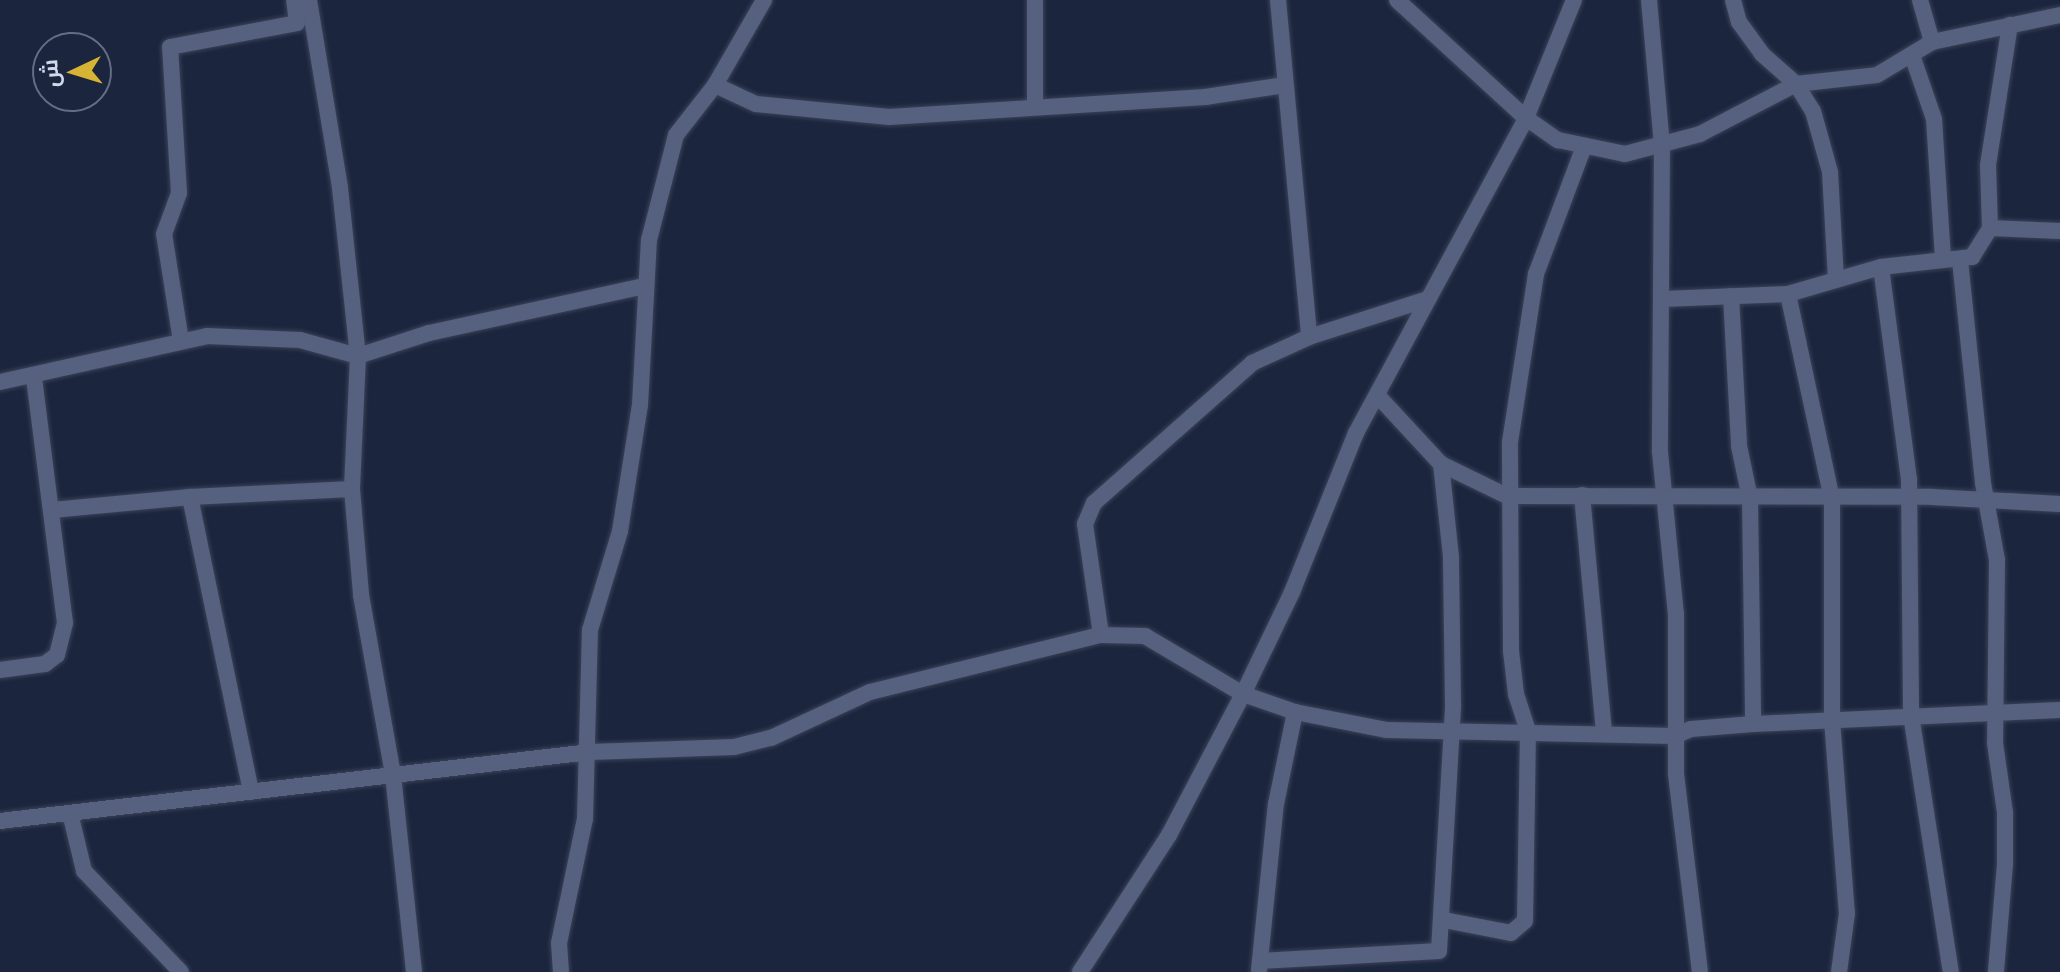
<!DOCTYPE html>
<meta charset="utf-8">
<style>
body{margin:0}
#map{position:relative;width:2060px;height:972px;overflow:hidden;background:#1b253e;font-family:"PT Sans",Cairo,sans-serif}
div>[style]{position:absolute}
.roads{filter:drop-shadow(0 0 2px #3b4257) drop-shadow(0 0 2px #3b4257)}
.minor>*{height:16px;margin:-8px;padding:0 8px;transform-origin:8px;border-radius:8px;background:#55617f}
span{translate:-50% -50%;white-space:nowrap;text-align:center;line-height:1.15;-webkit-text-stroke:8px #1b253e;paint-order:stroke}
.north{position:absolute;left:32px;top:32px;width:80px;height:80px;box-sizing:border-box;background:#1b253e;border:2px solid #646d83;border-radius:50%;rotate:266deg;font-size:22px;font-weight:700;line-height:32px;text-align:center;color:#d1d8ea}
.north::after{content:'';display:block;margin:auto;width:28px;height:36px;background:#d8b434;clip-path:polygon(50% 0,100% 100%,50% 72%,0 100%)}
</style>
<div id="map">
<div class="roads">
<div class="minor">
<div style="left:309px;top:0;width:191px;rotate:80.6deg"></div>
<div style="left:340px;top:188px;width:169px;rotate:83.9deg"></div>
<div style="left:358px;top:356px;width:133px;rotate:92.6deg"></div>
<div style="left:352px;top:489px;width:106px;rotate:85.1deg"></div>
<div style="left:361px;top:595px;width:183px;rotate:79.9deg"></div>
<div style="left:393px;top:775px;width:198px;rotate:83.9deg"></div>
<div style="left:1278px;top:0;width:338px;rotate:84.7deg"></div>
<div style="left:1397px;top:0;width:175px;rotate:42.5deg"></div>
<div style="left:1526px;top:118px;width:39px;rotate:35deg"></div>
<div style="left:1558px;top:140px;width:68px;rotate:11.8deg"></div>
<div style="left:1625px;top:154px;width:78px;rotate:-14.9deg"></div>
<div style="left:1700px;top:134px;width:108px;rotate:-27.5deg"></div>
<div style="left:1796px;top:84px;width:81px;rotate:-6.3deg"></div>
<div style="left:1877px;top:75px;width:64px;rotate:-31deg"></div>
<div style="left:1932px;top:42px;width:131px;rotate:-11.9deg"></div>
<div style="left:1649px;top:0;width:147px;rotate:84.9deg"></div>
<div style="left:1662px;top:146px;width:306px;rotate:90.4deg"></div>
<div style="left:1660px;top:452px;width:163px;rotate:84.4deg"></div>
<div style="left:1676px;top:614px;width:160px;rotate:90deg"></div>
<div style="left:1676px;top:774px;width:199px;rotate:83.1deg"></div>
<div style="left:1733px;top:0;width:23px;rotate:75deg"></div>
<div style="left:1739px;top:22px;width:39px;rotate:54deg"></div>
<div style="left:1762px;top:54px;width:45px;rotate:41.4deg"></div>
<div style="left:1796px;top:84px;width:32px;rotate:58deg"></div>
<div style="left:1813px;top:111px;width:63px;rotate:74.4deg"></div>
<div style="left:1830px;top:172px;width:106px;rotate:86.8deg"></div>
<div style="left:1920px;top:0;width:44px;rotate:74.1deg"></div>
<div style="left:1913px;top:58px;width:65px;rotate:71deg"></div>
<div style="left:1934px;top:119px;width:139px;rotate:86.3deg"></div>
<div style="left:715px;top:85px;width:45px;rotate:24.9deg"></div>
<div style="left:756px;top:104px;width:134px;rotate:5.6deg"></div>
<div style="left:889px;top:117px;width:317px;rotate:-3.6deg"></div>
<div style="left:1205px;top:97px;width:81px;rotate:-8.5deg"></div>
<div style="left:1035px;top:106px;width:106px;rotate:-90deg"></div>
<div style="left:1990px;top:228px;width:63px;rotate:-91.8deg"></div>
<div style="left:1988px;top:165px;width:142px;rotate:-81.1deg"></div>
<div style="left:1960px;top:260px;width:224px;rotate:84.1deg"></div>
<div style="left:1983px;top:483px;width:78px;rotate:79.7deg"></div>
<div style="left:1997px;top:560px;width:183px;rotate:90.6deg"></div>
<div style="left:1995px;top:743px;width:70px;rotate:81.8deg"></div>
<div style="left:2005px;top:812px;width:52px;rotate:90deg"></div>
<div style="left:2005px;top:864px;width:108px;rotate:94.8deg"></div>
<div style="left:1881px;top:267px;width:214px;rotate:82.5deg"></div>
<div style="left:1909px;top:479px;width:236px;rotate:89.5deg"></div>
<div style="left:1911px;top:715px;width:260px;rotate:81.2deg"></div>
<div style="left:1788px;top:294px;width:210px;rotate:77.9deg"></div>
<div style="left:1832px;top:499px;width:221px;rotate:90deg"></div>
<div style="left:1832px;top:720px;width:194px;rotate:85.6deg"></div>
<div style="left:1847px;top:913px;width:60px;rotate:97.7deg"></div>
<div style="left:1731px;top:296px;width:150px;rotate:86.9deg"></div>
<div style="left:1739px;top:446px;width:53px;rotate:78.1deg"></div>
<div style="left:1750px;top:498px;width:226px;rotate:89.2deg"></div>
<div style="left:1663px;top:299px;width:125px;rotate:-2.3deg"></div>
<div style="left:1788px;top:294px;width:97px;rotate:-16.2deg"></div>
<div style="left:1881px;top:267px;width:92px;rotate:-6.3deg"></div>
<div style="left:1972px;top:257px;width:34px;rotate:-58deg"></div>
<div style="left:1990px;top:228px;width:70px;rotate:2.5deg"></div>
<div style="left:181px;top:341px;width:108px;rotate:-99deg"></div>
<div style="left:164px;top:234px;width:44px;rotate:-69.9deg"></div>
<div style="left:179px;top:193px;width:146px;rotate:-93.5deg"></div>
<div style="left:170px;top:47px;width:129px;rotate:-10.7deg"></div>
<div style="left:297px;top:23px;width:23px;rotate:-97deg"></div>
<div style="left:0;top:382px;width:212px;rotate:-12.5deg"></div>
<div style="left:207px;top:336px;width:93px;rotate:2.5deg"></div>
<div style="left:300px;top:340px;width:60px;rotate:15.4deg"></div>
<div style="left:358px;top:356px;width:75px;rotate:-17.9deg"></div>
<div style="left:429px;top:333px;width:220px;rotate:-12.3deg"></div>
<div style="left:1378px;top:396px;width:93px;rotate:47.2deg"></div>
<div style="left:1441px;top:464px;width:73px;rotate:25.9deg"></div>
<div style="left:1507px;top:496px;width:425px;rotate:0.1deg"></div>
<div style="left:1932px;top:497px;width:128px;rotate:3.1deg"></div>
<div style="left:1582px;top:495px;width:239px;rotate:84.7deg"></div>
<div style="left:190px;top:497px;width:162px;rotate:-2.8deg"></div>
<div style="left:52px;top:510px;width:139px;rotate:-5.4deg"></div>
<div style="left:190px;top:497px;width:301px;rotate:78.3deg"></div>
<div style="left:1101px;top:635px;width:112px;rotate:-98.2deg"></div>
<div style="left:1085px;top:524px;width:23px;rotate:-67deg"></div>
<div style="left:1094px;top:503px;width:211px;rotate:-41.5deg"></div>
<div style="left:1252px;top:363px;width:63px;rotate:-24.5deg"></div>
<div style="left:1309px;top:337px;width:125px;rotate:-17.7deg"></div>
<div style="left:0;top:670px;width:45px;rotate:-7.6deg"></div>
<div style="left:45px;top:664px;width:15px;rotate:-37deg"></div>
<div style="left:57px;top:655px;width:33px;rotate:-76deg"></div>
<div style="left:65px;top:623px;width:246px;rotate:-97.2deg"></div>
<div style="left:70px;top:813px;width:60px;rotate:76.4deg"></div>
<div style="left:84px;top:871px;width:140px;rotate:46.2deg"></div>
<div style="left:0;top:821px;width:594px;rotate:-6.67deg"></div>
<div style="left:590px;top:752px;width:144px;rotate:-2deg"></div>
<div style="left:734px;top:747px;width:38px;rotate:-14deg"></div>
<div style="left:771px;top:738px;width:109px;rotate:-24.9deg"></div>
<div style="left:870px;top:692px;width:238px;rotate:-13.9deg"></div>
<div style="left:1101px;top:635px;width:44px;rotate:1.3deg"></div>
<div style="left:1145px;top:636px;width:114px;rotate:30.6deg"></div>
<div style="left:1243px;top:694px;width:55px;rotate:19.1deg"></div>
<div style="left:1295px;top:712px;width:94px;rotate:11.1deg"></div>
<div style="left:1387px;top:730px;width:288px;rotate:1.2deg"></div>
<div style="left:1675px;top:736px;width:17px;rotate:-24deg"></div>
<div style="left:1691px;top:729px;width:62px;rotate:-4.6deg"></div>
<div style="left:1753px;top:724px;width:307px;rotate:-2.6deg"></div>
<div style="left:1444px;top:920px;width:68px;rotate:11deg"></div>
<div style="left:1511px;top:933px;width:18px;rotate:-41deg"></div>
<div style="left:1525px;top:921px;width:190px;rotate:-89.1deg"></div>
<div style="left:1528px;top:731px;width:39px;rotate:-108deg"></div>
<div style="left:1516px;top:694px;width:43px;rotate:-96.6deg"></div>
<div style="left:1511px;top:651px;width:209px;rotate:-90.3deg"></div>
<div style="left:1510px;top:442px;width:170px;rotate:-81.2deg"></div>
<div style="left:1536px;top:274px;width:134px;rotate:-69.4deg"></div>
<div style="left:1260px;top:961px;width:179px;rotate:-3.2deg"></div>
<div style="left:1439px;top:951px;width:246px;rotate:-86.7deg"></div>
<div style="left:1453px;top:705px;width:148px;rotate:-90.8deg"></div>
<div style="left:1451px;top:557px;width:94px;rotate:-96.1deg"></div>
<div style="left:1259px;top:970px;width:167px;rotate:-84.2deg"></div>
<div style="left:1276px;top:804px;width:94px;rotate:-78.3deg"></div>
<div style="left:561px;top:972px;width:29px;rotate:-94deg"></div>
<div style="left:559px;top:943px;width:127px;rotate:-78.2deg"></div>
<div style="left:585px;top:819px;width:189px;rotate:-88.5deg"></div>
<div style="left:590px;top:630px;width:103px;rotate:-73.1deg"></div>
<div style="left:620px;top:531px;width:128px;rotate:-81deg"></div>
<div style="left:640px;top:405px;width:165px;rotate:-86.9deg"></div>
<div style="left:649px;top:240px;width:108px;rotate:-75.6deg"></div>
<div style="left:676px;top:135px;width:63px;rotate:-52deg"></div>
<div style="left:715px;top:85px;width:98px;rotate:-60deg"></div>
<div style="left:1080px;top:972px;width:163px;rotate:-57deg"></div>
<div style="left:1169px;top:835px;width:159px;rotate:-62.3deg"></div>
<div style="left:1243px;top:694px;width:113px;rotate:-64.3deg"></div>
<div style="left:1292px;top:592px;width:171px;rotate:-68.1deg"></div>
<div style="left:1356px;top:433px;width:358px;rotate:-61.6deg"></div>
<div style="left:1526px;top:118px;width:127px;rotate:-67.9deg"></div>
</div>
</div>
<div class="north">ش</div>
</div>
